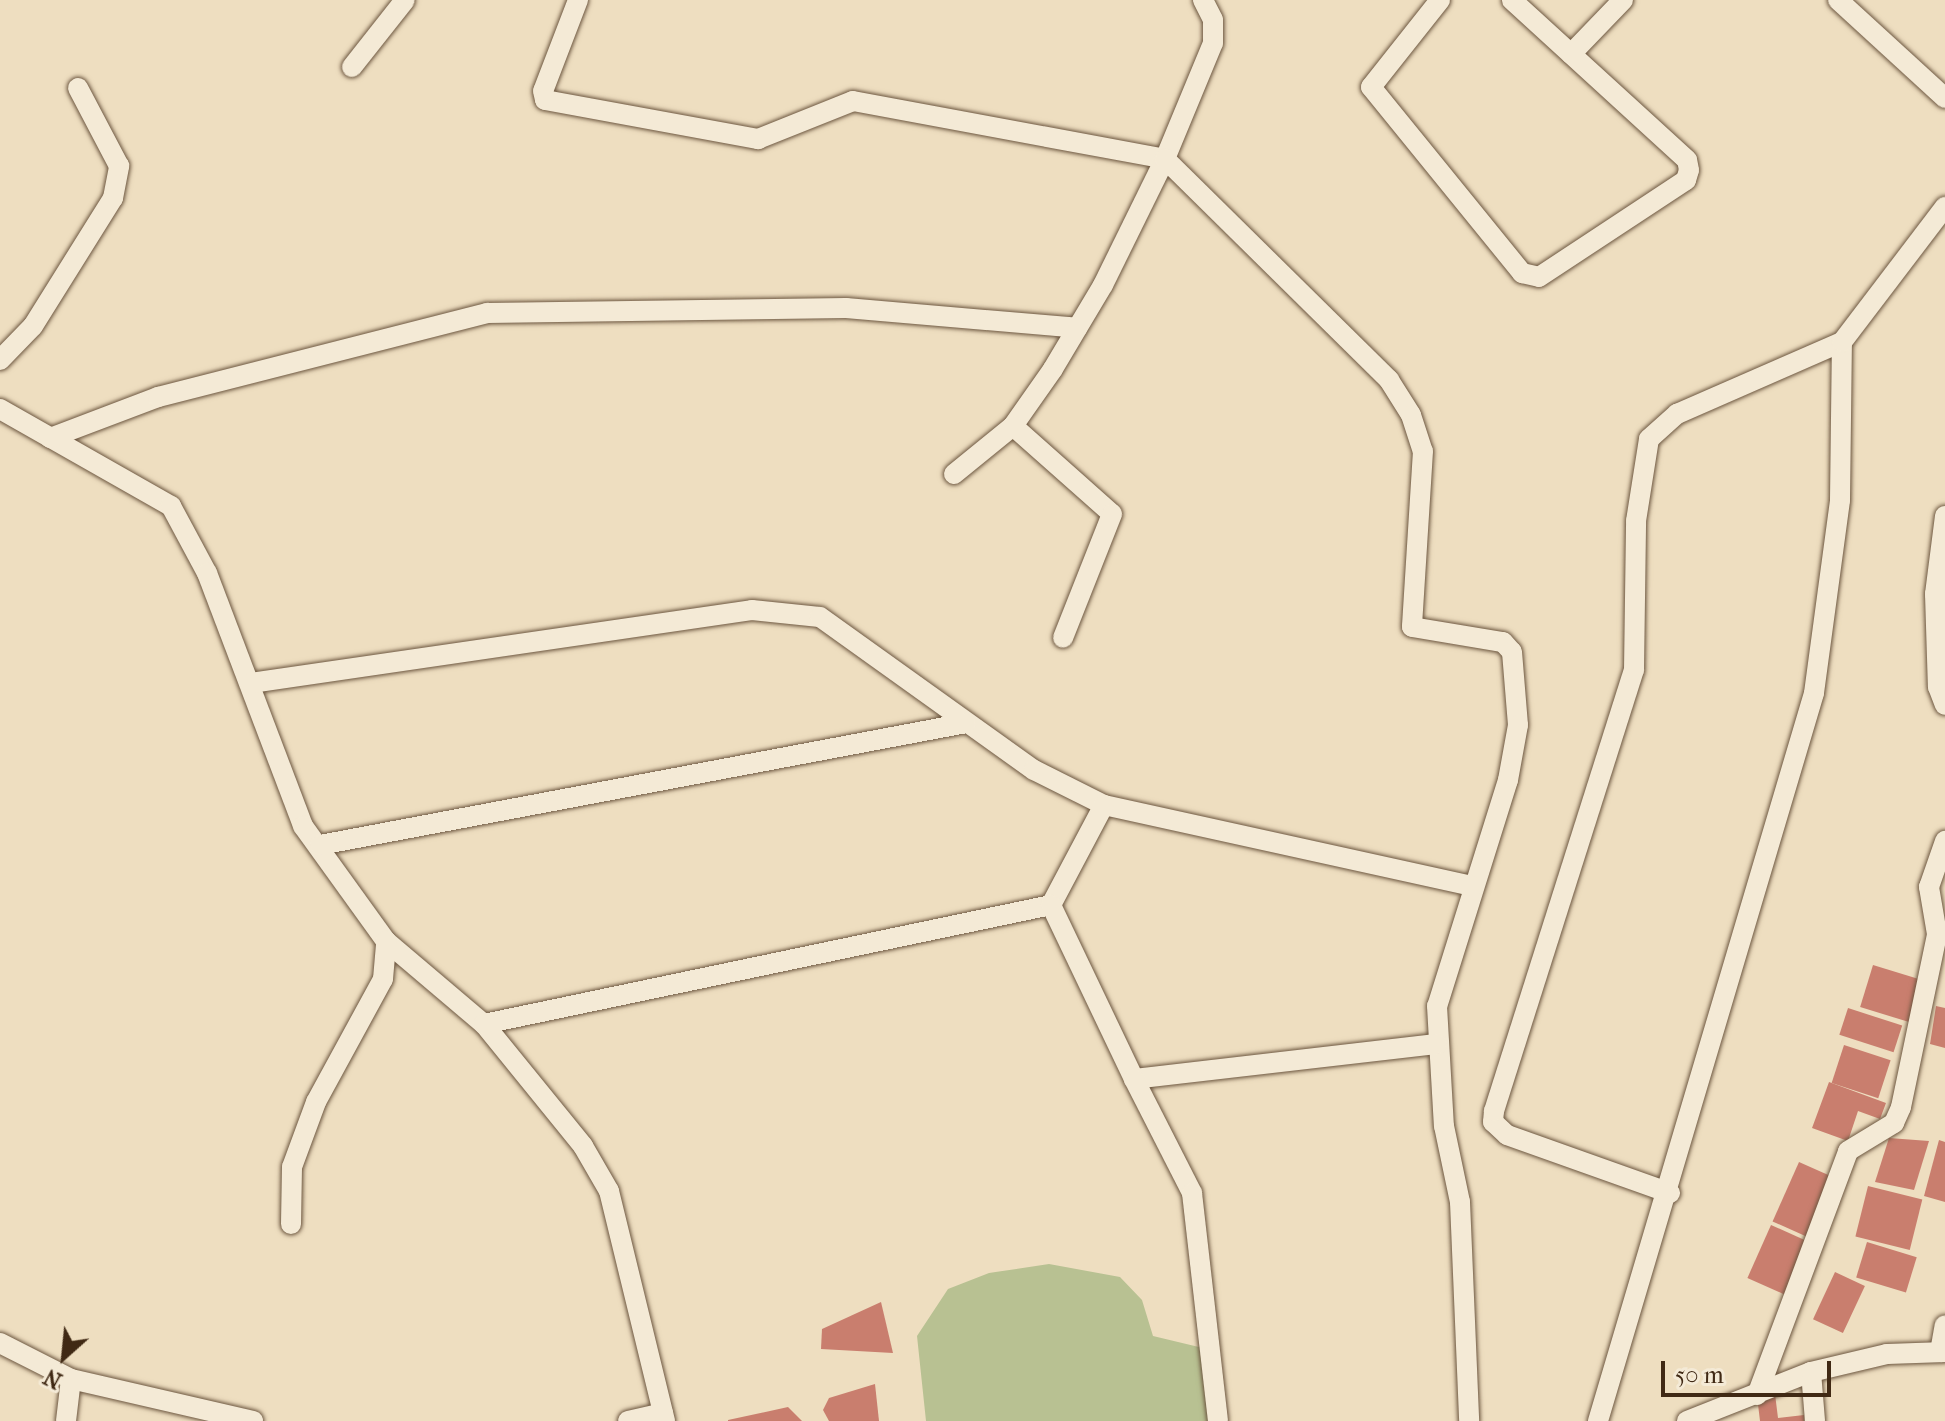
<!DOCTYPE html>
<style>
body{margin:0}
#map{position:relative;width:1945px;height:1421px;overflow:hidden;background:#eedec0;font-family:"IM FELL French Canon",serif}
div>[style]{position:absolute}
.green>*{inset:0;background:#b8c192}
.building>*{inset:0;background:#c97e6e;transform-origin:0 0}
.roads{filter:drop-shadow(0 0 2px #6c563f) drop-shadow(0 0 2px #6c563f)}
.street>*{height:20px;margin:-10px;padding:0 10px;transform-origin:10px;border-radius:10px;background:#f4ead6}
span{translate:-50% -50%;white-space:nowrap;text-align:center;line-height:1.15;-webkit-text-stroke:6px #f4ead6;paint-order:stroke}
.north{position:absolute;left:24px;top:1317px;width:80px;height:80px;-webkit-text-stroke:6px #f4ead6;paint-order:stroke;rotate:207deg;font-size:22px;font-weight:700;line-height:32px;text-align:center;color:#402914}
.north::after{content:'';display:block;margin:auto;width:28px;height:36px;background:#402914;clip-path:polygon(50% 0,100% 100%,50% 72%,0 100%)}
.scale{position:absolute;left:1661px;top:1361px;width:170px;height:36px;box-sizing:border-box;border:4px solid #402914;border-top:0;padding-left:10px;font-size:24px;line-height:28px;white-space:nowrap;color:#402914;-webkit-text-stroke:6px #f4ead6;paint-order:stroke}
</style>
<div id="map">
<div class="green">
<div style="clip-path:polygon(1049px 1264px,1120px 1277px,1142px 1300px,1153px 1336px,1203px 1348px,1210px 1421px,926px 1421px,917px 1336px,948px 1289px,989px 1273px)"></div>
</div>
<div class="building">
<div style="left:1873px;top:965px;width:52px;height:44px;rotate:17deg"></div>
<div style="clip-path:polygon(1936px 1006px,1945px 1008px,1945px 1048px,1930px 1044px)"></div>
<div style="left:1848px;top:1008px;width:57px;height:28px;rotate:18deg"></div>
<div style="left:1844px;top:1045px;width:49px;height:40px;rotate:18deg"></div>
<div style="clip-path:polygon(1829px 1082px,1886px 1103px,1880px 1119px,1858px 1111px,1848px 1141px,1812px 1128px)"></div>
<div style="clip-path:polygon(1889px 1138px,1929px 1141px,1914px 1190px,1875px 1182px)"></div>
<div style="clip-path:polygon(1939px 1140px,1945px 1142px,1945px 1202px,1924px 1196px)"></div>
<div style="left:1799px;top:1162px;width:37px;height:65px;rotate:24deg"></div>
<div style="left:1868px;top:1186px;width:56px;height:52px;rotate:14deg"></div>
<div style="left:1771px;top:1225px;width:44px;height:58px;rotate:24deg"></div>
<div style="left:1867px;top:1242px;width:52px;height:37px;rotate:17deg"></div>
<div style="left:1835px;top:1272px;width:33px;height:52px;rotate:25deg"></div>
<div style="clip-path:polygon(881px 1302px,893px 1353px,821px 1349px,822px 1329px)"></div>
<div style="clip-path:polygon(875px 1384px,879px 1421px,829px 1421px,823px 1410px,829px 1398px)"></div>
<div style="clip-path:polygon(1775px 1394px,1778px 1418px,1804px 1415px,1804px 1421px,1760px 1421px,1757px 1396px)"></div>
<div style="clip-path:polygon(788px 1407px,802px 1421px,728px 1421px,728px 1420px)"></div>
</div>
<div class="roads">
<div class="street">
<div style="left:578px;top:0;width:97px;rotate:111deg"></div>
<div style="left:543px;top:91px;width:9px;rotate:77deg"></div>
<div style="left:545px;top:100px;width:217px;rotate:10.4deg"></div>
<div style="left:758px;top:139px;width:102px;rotate:-21.8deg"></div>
<div style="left:853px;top:101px;width:317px;rotate:10.5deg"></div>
<div style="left:1165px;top:159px;width:140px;rotate:116.2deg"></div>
<div style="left:1103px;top:285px;width:98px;rotate:120.8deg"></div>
<div style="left:1053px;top:369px;width:70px;rotate:125.1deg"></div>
<div style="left:1013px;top:426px;width:76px;rotate:140.9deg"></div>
<div style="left:1203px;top:0;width:22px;rotate:63deg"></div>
<div style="left:1213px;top:20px;width:23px;rotate:90deg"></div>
<div style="left:1213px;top:43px;width:126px;rotate:112.5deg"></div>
<div style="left:1165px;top:159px;width:315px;rotate:44.6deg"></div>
<div style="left:1389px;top:380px;width:41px;rotate:57.8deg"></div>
<div style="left:1411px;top:415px;width:38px;rotate:72deg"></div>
<div style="left:1423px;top:451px;width:176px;rotate:93.6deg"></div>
<div style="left:1412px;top:627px;width:92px;rotate:9.4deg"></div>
<div style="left:1503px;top:642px;width:13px;rotate:48deg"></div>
<div style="left:1512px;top:652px;width:73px;rotate:85.3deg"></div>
<div style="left:1518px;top:725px;width:56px;rotate:100.3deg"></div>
<div style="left:1508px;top:780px;width:237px;rotate:107.4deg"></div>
<div style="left:1437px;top:1006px;width:120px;rotate:86.7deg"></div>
<div style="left:1444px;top:1126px;width:78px;rotate:78.1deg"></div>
<div style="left:1460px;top:1202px;width:219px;rotate:87.6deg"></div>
<div style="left:1440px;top:0;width:111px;rotate:128.4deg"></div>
<div style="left:1371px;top:87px;width:240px;rotate:50.9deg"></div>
<div style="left:1522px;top:273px;width:17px;rotate:13deg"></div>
<div style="left:1539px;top:277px;width:176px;rotate:-33.4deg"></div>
<div style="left:1686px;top:180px;width:10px;rotate:-73deg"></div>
<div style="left:1689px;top:170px;width:10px;rotate:-101deg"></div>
<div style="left:1687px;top:160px;width:237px;rotate:-137.6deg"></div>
<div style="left:1838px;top:0;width:145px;rotate:42.5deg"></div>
<div style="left:1571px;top:54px;width:75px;rotate:-46.1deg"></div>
<div style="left:352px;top:67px;width:85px;rotate:-51.7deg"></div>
<div style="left:0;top:360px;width:47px;rotate:-45.9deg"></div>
<div style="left:33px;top:326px;width:151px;rotate:-58deg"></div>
<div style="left:113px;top:198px;width:33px;rotate:-79deg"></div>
<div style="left:119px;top:166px;width:88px;rotate:-117.7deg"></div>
<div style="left:0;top:409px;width:197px;rotate:29.6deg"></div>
<div style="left:171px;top:506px;width:76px;rotate:61.8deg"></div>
<div style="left:207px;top:573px;width:271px;rotate:69.2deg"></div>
<div style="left:303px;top:826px;width:142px;rotate:54.2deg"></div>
<div style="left:386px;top:941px;width:128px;rotate:40.3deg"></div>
<div style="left:484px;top:1024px;width:157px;rotate:50.9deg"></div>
<div style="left:583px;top:1146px;width:52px;rotate:60deg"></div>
<div style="left:609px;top:1191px;width:237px;rotate:76.3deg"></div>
<div style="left:1013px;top:426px;width:132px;rotate:41.6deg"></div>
<div style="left:1112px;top:514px;width:133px;rotate:111.6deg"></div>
<div style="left:50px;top:438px;width:116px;rotate:-20.8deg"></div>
<div style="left:158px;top:397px;width:340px;rotate:-14.3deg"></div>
<div style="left:487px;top:313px;width:359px;rotate:-0.8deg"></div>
<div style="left:846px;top:308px;width:232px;rotate:4.9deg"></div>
<div style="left:1945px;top:516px;width:79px;rotate:97.3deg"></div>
<div style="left:1935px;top:594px;width:93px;rotate:88.2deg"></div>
<div style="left:1938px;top:687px;width:19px;rotate:69deg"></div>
<div style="left:251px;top:683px;width:506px;rotate:-8.29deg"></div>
<div style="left:752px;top:610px;width:68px;rotate:5.9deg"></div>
<div style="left:820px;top:617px;width:263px;rotate:35.6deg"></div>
<div style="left:1034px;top:770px;width:78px;rotate:26.6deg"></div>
<div style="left:1104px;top:805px;width:378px;rotate:12.4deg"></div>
<div style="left:320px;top:845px;width:657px;rotate:-10.69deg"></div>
<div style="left:1051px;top:905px;width:113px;rotate:-62.1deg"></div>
<div style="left:484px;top:1024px;width:579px;rotate:-11.85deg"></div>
<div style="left:1051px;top:905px;width:193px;rotate:64.5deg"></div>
<div style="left:1134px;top:1079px;width:305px;rotate:-6.6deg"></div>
<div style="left:1134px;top:1079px;width:128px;rotate:63deg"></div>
<div style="left:1192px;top:1193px;width:229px;rotate:83.5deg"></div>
<div style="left:1670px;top:1193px;width:173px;rotate:-160.4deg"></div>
<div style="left:1507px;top:1135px;width:19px;rotate:-137deg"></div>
<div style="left:1493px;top:1122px;width:11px;rotate:-85deg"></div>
<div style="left:1494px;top:1111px;width:463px;rotate:-72.4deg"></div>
<div style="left:1634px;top:670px;width:149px;rotate:-89.2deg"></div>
<div style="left:1636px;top:521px;width:83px;rotate:-81deg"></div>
<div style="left:1649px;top:439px;width:38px;rotate:-42deg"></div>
<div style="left:1677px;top:414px;width:180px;rotate:-23.6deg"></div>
<div style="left:291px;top:1224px;width:57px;rotate:-89deg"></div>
<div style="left:292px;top:1167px;width:69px;rotate:-69.7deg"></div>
<div style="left:316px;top:1102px;width:140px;rotate:-61.4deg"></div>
<div style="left:383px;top:979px;width:38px;rotate:-85deg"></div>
<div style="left:0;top:1343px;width:80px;rotate:26.9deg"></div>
<div style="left:71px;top:1379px;width:187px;rotate:13deg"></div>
<div style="left:1940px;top:1352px;width:27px;rotate:-80deg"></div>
<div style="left:1811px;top:1372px;width:49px;rotate:85.3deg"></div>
<div style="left:1757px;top:1395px;width:260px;rotate:-69.5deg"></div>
<div style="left:1848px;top:1151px;width:54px;rotate:-31.3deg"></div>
<div style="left:1894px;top:1123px;width:17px;rotate:-66deg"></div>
<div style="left:1901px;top:1107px;width:177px;rotate:-78.2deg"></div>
<div style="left:1937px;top:934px;width:48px;rotate:-99.7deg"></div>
<div style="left:1929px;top:887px;width:49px;rotate:-70.8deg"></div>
<div style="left:66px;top:1421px;width:42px;rotate:-83.2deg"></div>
<div style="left:628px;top:1421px;width:36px;rotate:-13deg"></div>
<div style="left:1598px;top:1421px;width:759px;rotate:-73.47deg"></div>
<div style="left:1814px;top:693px;width:195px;rotate:-82.3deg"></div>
<div style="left:1840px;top:500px;width:158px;rotate:-89.3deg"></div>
<div style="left:1842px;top:342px;width:170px;rotate:-52.7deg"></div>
<div style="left:1687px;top:1421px;width:133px;rotate:-21.6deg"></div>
<div style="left:1811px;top:1372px;width:78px;rotate:-13.3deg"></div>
<div style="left:1887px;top:1354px;width:58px;rotate:-2deg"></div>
</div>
</div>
<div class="north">N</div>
<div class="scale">50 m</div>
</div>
